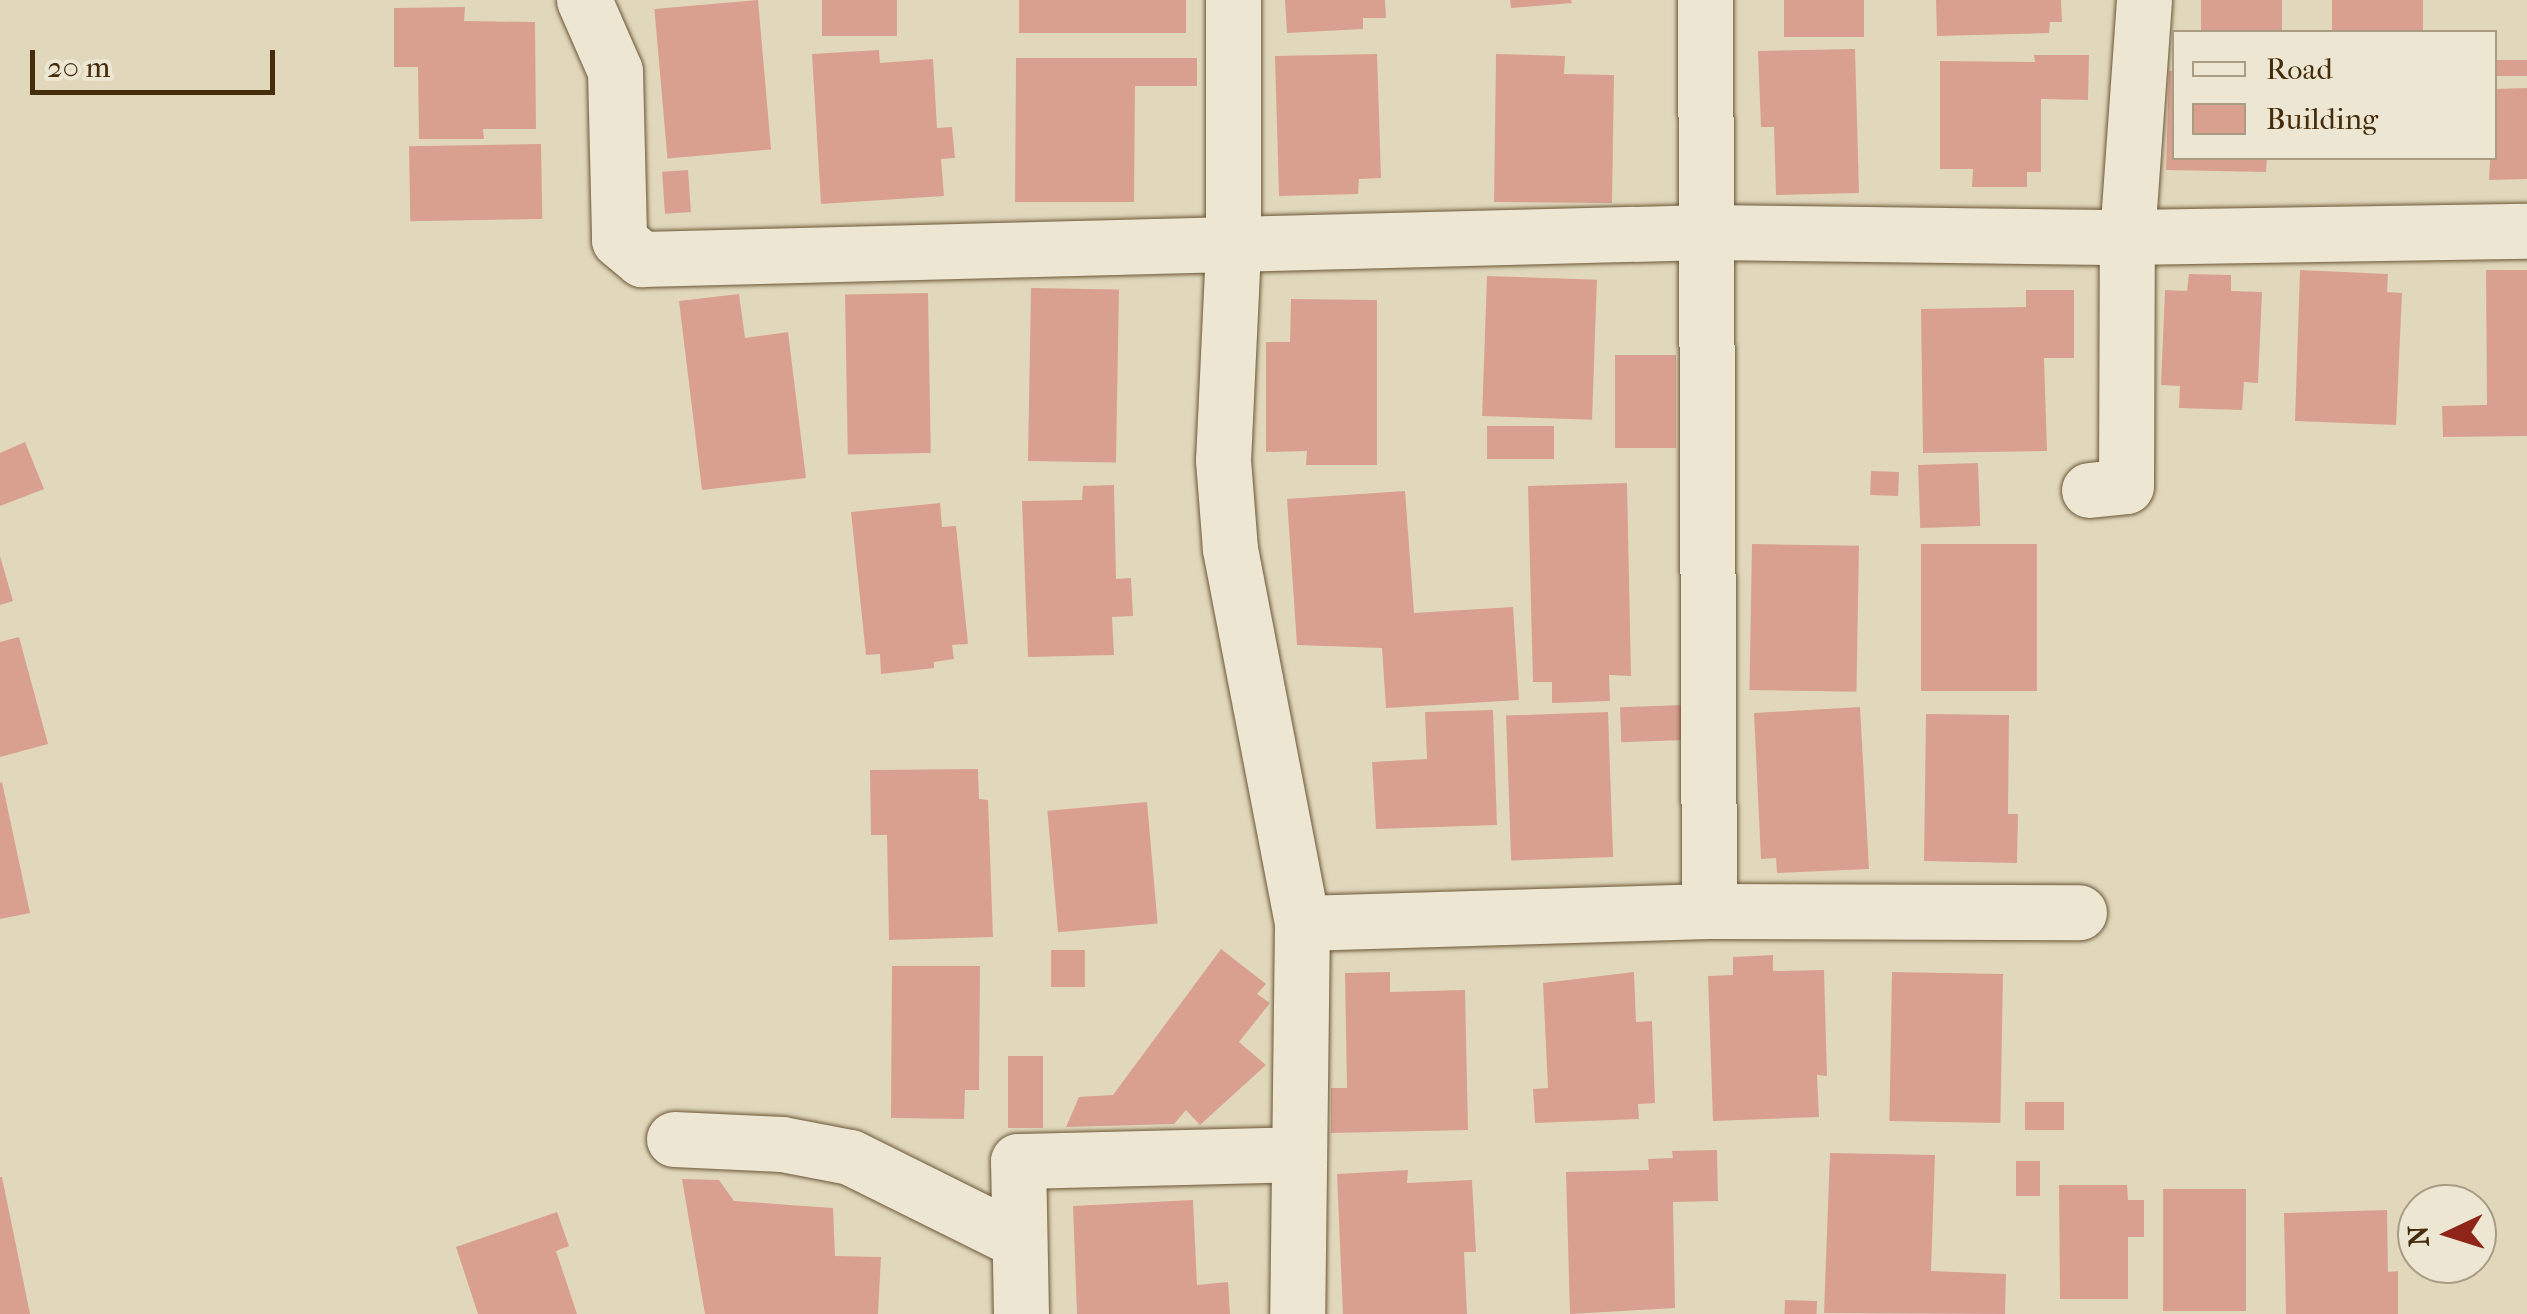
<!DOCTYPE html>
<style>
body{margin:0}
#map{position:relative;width:2527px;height:1314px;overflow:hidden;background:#e1d8bc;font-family:"IM FELL French Canon",serif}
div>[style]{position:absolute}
.building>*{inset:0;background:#d9a090;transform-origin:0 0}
.roads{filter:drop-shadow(0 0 2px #6c5737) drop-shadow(0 0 2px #6c5737)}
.minor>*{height:55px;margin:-27.5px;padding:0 27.5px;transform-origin:27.5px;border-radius:27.5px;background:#ece6d3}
span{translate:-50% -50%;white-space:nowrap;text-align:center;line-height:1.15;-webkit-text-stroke:8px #ece6d3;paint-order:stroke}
.legend{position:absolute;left:2172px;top:30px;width:325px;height:130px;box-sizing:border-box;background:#ece6d3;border:2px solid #a99c83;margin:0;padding:12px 18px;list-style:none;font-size:30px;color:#452c0b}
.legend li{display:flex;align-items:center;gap:20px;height:50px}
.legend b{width:50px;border:2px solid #a99c83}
.north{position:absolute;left:2397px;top:1184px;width:100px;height:100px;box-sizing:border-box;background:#ece6d3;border:2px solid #a99c83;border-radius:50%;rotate:266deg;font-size:28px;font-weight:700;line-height:40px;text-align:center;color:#452c0b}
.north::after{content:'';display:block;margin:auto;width:35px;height:45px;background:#8f2418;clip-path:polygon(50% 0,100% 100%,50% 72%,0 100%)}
.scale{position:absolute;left:30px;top:50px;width:245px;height:45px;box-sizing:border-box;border:5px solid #452c0b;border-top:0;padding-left:12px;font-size:30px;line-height:35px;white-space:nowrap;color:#452c0b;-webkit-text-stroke:8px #ece6d3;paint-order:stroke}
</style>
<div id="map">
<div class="building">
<div style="left:758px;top:0;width:150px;height:104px;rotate:85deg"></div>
<div style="left:822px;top:0;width:75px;height:36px"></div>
<div style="left:1019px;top:0;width:167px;height:33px"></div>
<div style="clip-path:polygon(1285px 0,1385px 0,1386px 18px,1363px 18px,1363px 29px,1287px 33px)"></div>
<div style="clip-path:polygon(1510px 0,1571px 0,1572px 3px,1511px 8px)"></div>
<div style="left:1784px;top:0;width:80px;height:37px"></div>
<div style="clip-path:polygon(1936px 0,2061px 0,2062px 22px,2050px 22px,2049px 33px,1937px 36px)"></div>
<div style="left:2201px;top:0;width:81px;height:32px"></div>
<div style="left:2332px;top:0;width:91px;height:32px"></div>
<div style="clip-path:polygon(465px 7px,464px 21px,535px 22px,536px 129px,483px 129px,484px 139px,419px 139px,418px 67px,394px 67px,394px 8px)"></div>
<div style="clip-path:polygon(1855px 49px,1859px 193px,1776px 195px,1774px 127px,1761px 127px,1758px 51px)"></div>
<div style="clip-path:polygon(879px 50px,880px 63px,933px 59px,937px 128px,952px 127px,955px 158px,941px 159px,944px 196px,821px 204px,812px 54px)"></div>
<div style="clip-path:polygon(1377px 54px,1381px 178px,1359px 179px,1358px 194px,1279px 196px,1275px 56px)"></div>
<div style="clip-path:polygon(1496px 54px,1565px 56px,1564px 74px,1614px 75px,1612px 203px,1494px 202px)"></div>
<div style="clip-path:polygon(2034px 55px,2089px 55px,2088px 100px,2041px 99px,2041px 172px,2027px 172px,2027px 187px,1972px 187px,1973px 169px,1940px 169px,1940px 61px,2035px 62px)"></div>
<div style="clip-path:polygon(1016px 58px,1197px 58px,1197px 86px,1135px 86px,1134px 202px,1015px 202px)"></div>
<div style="left:2494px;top:60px;width:33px;height:16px"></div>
<div style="clip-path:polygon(2169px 71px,2174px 71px,2174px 158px,2267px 158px,2266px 172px,2166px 170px)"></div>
<div style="clip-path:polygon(2527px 88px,2527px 179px,2489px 180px,2494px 89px)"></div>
<div style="left:541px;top:144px;width:75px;height:132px;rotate:89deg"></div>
<div style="left:688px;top:170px;width:42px;height:26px;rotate:86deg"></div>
<div style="clip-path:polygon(2300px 270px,2388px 274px,2387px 292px,2402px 293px,2396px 425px,2295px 421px)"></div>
<div style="clip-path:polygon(2486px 270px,2527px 270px,2527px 436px,2443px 437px,2442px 406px,2487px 405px)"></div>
<div style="clip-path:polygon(2189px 274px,2231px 275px,2231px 291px,2262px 292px,2258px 383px,2244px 382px,2242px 410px,2179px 408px,2180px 386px,2161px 385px,2165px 290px,2187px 291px)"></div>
<div style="left:1487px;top:276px;width:110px;height:140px;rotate:2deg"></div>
<div style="left:1031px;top:288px;width:88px;height:173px;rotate:1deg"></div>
<div style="clip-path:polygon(2026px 290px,2074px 290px,2074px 358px,2044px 358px,2047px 451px,1923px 453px,1921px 309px,2026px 307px)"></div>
<div style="left:928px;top:293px;width:160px;height:83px;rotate:89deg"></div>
<div style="clip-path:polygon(739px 294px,745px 338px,788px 332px,806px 478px,702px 490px,679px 301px)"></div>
<div style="clip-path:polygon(1291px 299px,1377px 300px,1377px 465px,1306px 465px,1307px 451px,1266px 452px,1266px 342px,1290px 342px)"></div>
<div style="left:1615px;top:355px;width:61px;height:93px"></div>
<div style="left:1487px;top:426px;width:67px;height:33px"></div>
<div style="clip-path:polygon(25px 442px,44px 489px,0 506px,0 453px)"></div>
<div style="left:1978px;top:463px;width:63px;height:60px;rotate:88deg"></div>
<div style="left:1871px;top:471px;width:28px;height:24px;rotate:2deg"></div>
<div style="clip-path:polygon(1627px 483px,1631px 676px,1609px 675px,1610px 701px,1552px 703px,1552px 682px,1533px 682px,1528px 486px)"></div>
<div style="clip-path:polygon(1114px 485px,1116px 579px,1131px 578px,1133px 616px,1112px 617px,1114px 655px,1028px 657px,1022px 501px,1082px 500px,1083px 486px)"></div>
<div style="clip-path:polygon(1405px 491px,1414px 613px,1513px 607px,1519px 700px,1386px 708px,1382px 648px,1297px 645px,1287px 499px)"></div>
<div style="clip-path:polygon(940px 503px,942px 527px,956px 526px,968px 644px,952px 645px,954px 659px,934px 662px,934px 668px,881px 674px,880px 654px,866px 655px,851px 512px)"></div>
<div style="left:1752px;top:544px;width:107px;height:146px;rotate:1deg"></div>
<div style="left:2037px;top:544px;width:147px;height:116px;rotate:90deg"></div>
<div style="clip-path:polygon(0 556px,13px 601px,0 605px)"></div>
<div style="clip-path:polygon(19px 637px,48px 744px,0 757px,0 642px)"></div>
<div style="left:1682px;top:705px;width:35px;height:62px;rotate:88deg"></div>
<div style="clip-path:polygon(1860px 707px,1869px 869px,1777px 873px,1776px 858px,1761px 859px,1754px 713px)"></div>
<div style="clip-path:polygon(1493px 710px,1497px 825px,1376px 829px,1372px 762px,1427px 759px,1425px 712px)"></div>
<div style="left:1608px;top:712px;width:145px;height:102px;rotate:88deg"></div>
<div style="clip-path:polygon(1926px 714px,2009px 715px,2008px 814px,2018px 814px,2017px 863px,1924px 861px)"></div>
<div style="clip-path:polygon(978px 769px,979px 799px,988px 800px,993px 937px,889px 940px,887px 835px,871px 835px,870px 770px)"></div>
<div style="clip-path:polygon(2px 782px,30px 913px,0 919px,0 783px)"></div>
<div style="left:1147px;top:802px;width:122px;height:100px;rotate:85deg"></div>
<div style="clip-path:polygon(1221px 949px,1266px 984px,1257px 994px,1270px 1003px,1239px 1042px,1266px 1065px,1200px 1125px,1186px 1110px,1174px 1124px,1066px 1127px,1079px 1097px,1113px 1095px)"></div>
<div style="left:1051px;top:950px;width:34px;height:37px"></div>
<div style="clip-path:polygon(1773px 955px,1773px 971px,1824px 970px,1827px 1076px,1817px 1075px,1819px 1117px,1713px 1121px,1708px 976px,1733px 975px,1733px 957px)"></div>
<div style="clip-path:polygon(892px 966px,980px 966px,979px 1090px,965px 1090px,964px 1119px,891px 1118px)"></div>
<div style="clip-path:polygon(1390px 972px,1390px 992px,1465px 990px,1468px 1130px,1331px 1133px,1331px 1088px,1347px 1088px,1345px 973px)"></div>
<div style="clip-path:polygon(1634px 972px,1636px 1022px,1652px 1021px,1655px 1103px,1638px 1104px,1639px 1119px,1535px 1123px,1533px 1089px,1548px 1088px,1543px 983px)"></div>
<div style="left:1892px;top:972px;width:111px;height:149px;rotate:1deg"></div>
<div style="left:1008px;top:1056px;width:35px;height:72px"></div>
<div style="left:2025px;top:1102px;width:39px;height:28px"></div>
<div style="clip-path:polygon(1717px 1150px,1718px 1201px,1673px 1202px,1675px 1308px,1570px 1314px,1566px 1172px,1649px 1170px,1648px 1159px,1673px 1158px,1672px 1151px)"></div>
<div style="clip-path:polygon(1830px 1153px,1935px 1155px,1931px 1271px,2006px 1274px,2005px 1314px,1824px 1313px)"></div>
<div style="left:2016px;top:1161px;width:24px;height:35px"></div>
<div style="clip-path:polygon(1408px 1170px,1407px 1183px,1472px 1180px,1476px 1252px,1464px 1252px,1467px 1314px,1343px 1314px,1337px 1174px)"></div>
<div style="clip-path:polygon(0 1177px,2px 1177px,30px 1314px,0 1314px)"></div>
<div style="clip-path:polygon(682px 1179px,719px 1180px,734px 1201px,833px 1208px,835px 1256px,881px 1257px,878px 1314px,705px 1314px)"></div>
<div style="clip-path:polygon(2059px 1185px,2127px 1185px,2128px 1200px,2144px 1200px,2144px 1237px,2128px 1237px,2128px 1299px,2060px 1299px)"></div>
<div style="left:2246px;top:1189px;width:122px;height:83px;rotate:90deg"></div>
<div style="clip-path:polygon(1193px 1200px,1197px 1285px,1228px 1282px,1230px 1314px,1077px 1314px,1073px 1206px)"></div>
<div style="clip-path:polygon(2387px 1210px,2388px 1272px,2398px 1271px,2398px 1314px,2286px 1314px,2284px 1213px)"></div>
<div style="clip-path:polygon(557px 1212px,569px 1246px,556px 1251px,577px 1314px,478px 1314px,456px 1247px)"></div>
<div style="left:1785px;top:1300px;width:32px;height:14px;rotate:2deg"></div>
</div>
<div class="roads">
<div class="minor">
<div style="left:584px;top:0;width:77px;rotate:66.4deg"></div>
<div style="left:615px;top:71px;width:169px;rotate:88.6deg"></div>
<div style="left:619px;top:240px;width:30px;rotate:40deg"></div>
<div style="left:642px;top:259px;width:1065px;rotate:-1.45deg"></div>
<div style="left:1707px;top:232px;width:420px;rotate:0.7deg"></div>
<div style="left:2127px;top:237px;width:400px;rotate:-0.9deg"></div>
<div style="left:1233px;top:0;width:249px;rotate:90deg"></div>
<div style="left:1233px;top:249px;width:211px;rotate:92.7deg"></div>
<div style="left:1223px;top:460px;width:89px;rotate:85.5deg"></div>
<div style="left:1230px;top:549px;width:381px;rotate:79.1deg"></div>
<div style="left:1302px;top:923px;width:391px;rotate:90.7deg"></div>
<div style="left:1705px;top:0;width:911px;rotate:89.75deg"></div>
<div style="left:2089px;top:490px;width:37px;rotate:-6deg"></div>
<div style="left:2126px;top:486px;width:249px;rotate:-89.8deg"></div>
<div style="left:2127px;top:237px;width:238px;rotate:-85.9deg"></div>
<div style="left:1302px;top:923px;width:407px;rotate:-1.7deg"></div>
<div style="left:1709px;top:911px;width:370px;rotate:0.2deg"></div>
<div style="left:674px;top:1139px;width:108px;rotate:2.7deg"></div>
<div style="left:782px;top:1144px;width:69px;rotate:10.8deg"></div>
<div style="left:850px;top:1157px;width:189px;rotate:26.4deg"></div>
<div style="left:1021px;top:1314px;width:153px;rotate:-91.1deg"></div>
<div style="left:1018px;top:1161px;width:281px;rotate:-1.4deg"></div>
</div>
</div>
<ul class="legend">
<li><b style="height:12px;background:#ece6d3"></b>Road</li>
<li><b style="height:28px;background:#d9a090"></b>Building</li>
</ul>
<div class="north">N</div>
<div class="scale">20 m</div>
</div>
